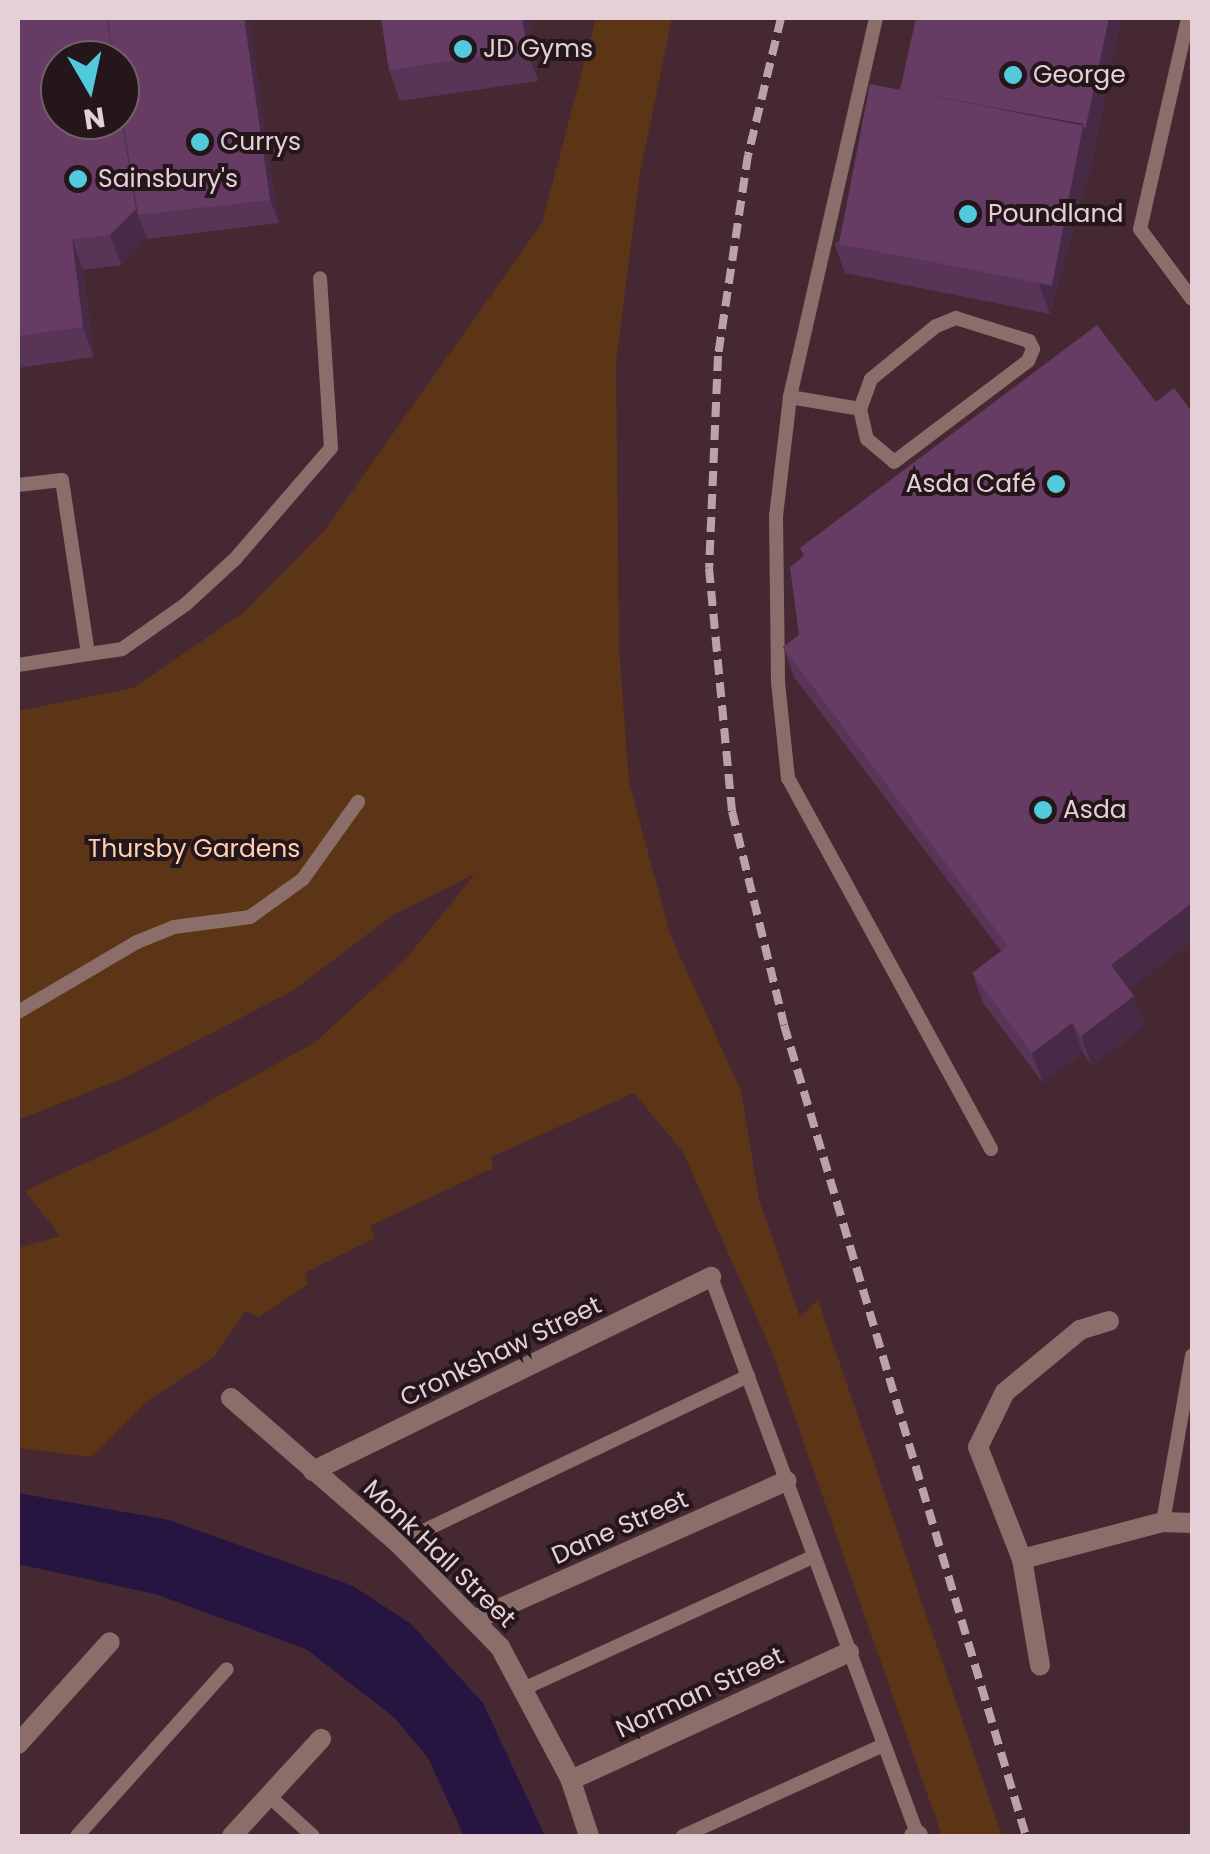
<!DOCTYPE html>
<meta charset="utf-8">
<style>
body{margin:0}
#map{position:relative;width:1210px;height:1854px;overflow:hidden;background:#462833;font-family:Poppins,sans-serif}
div>[style]{position:absolute}
.green>*{inset:0;background:#5b3516}
.water>*{inset:0;background:#261441}
.lane>*{height:14px;margin:-7px;padding:0 7px;transform-origin:7px;border-radius:7px;background:#8b6e6a}
.street>*{height:20px;margin:-10px;padding:0 10px;transform-origin:10px;border-radius:10px;background:#8b6e6a}
.rail>*{height:8px;margin-top:-4px;transform-origin:0;background:repeating-linear-gradient(90deg,#b9a2aa 0 15px,transparent 0 23px)}
.wall>*{inset:0;background:#583456}
.shaded-wall>*{inset:0;background:#472a46}
.building>*{inset:0;background:#663c64;transform-origin:0 0}
.dots>*{width:28px;height:28px;translate:-50% -50%;box-sizing:border-box;border:5px solid #24161a;border-radius:50%}
span{translate:-50% -50%;white-space:nowrap;text-align:center;line-height:1.15;-webkit-text-stroke:8px #24161a;paint-order:stroke}
.poi-label{font-size:25px;color:#e4d0d6}
.left{translate:0 -50%;text-align:left}
.right{translate:-100% -50%;text-align:right}
.park-label{font-size:25px;color:#ffd1b0}
.street-label{font-size:25px;color:#e4d0d6}
.frame{position:absolute;inset:0;border:20px solid #e4d0d6;pointer-events:none}
.north{position:absolute;left:40px;top:40px;width:100px;height:100px;box-sizing:border-box;background:#24161a;border:2px solid #716065;border-radius:50%;rotate:171deg;font-size:28px;font-weight:700;line-height:40px;text-align:center;color:#e4d0d6}
.north::after{content:'';display:block;margin:auto;width:35px;height:45px;background:#53cadc;clip-path:polygon(50% 0,100% 100%,50% 72%,0 100%)}
</style>
<div id="map">
<div class="green">
<div style="clip-path:polygon(596px 18px,672px 18px,640px 173px,616px 361px,619px 647px,629px 782px,670px 934px,741px 1091px,759px 1200px,800px 1317px,818px 1300px,1002px 1836px,942px 1836px,771px 1349px,683px 1152px,634px 1093px,491px 1157px,493px 1168px,370px 1226px,375px 1238px,305px 1273px,308px 1284px,259px 1317px,245px 1311px,214px 1357px,146px 1402px,92px 1457px,18px 1448px,18px 1248px,60px 1236px,25px 1191px,159px 1129px,314px 1043px,405px 960px,475px 874px,393px 915px,291px 992px,124px 1078px,18px 1120px,18px 711px,133px 688px,243px 613px,324px 531px,542px 223px)"></div>
</div>
<div class="water">
<div style="clip-path:polygon(18px 1493px,169px 1520px,353px 1586px,411px 1624px,483px 1703px,545px 1836px,464px 1836px,428px 1758px,395px 1718px,306px 1649px,155px 1594px,18px 1564px)"></div>
</div>
<div class="lane">
<div style="left:876px;top:18px;width:389px;rotate:102.8deg"></div>
<div style="left:790px;top:397px;width:120px;rotate:96.7deg"></div>
<div style="left:776px;top:516px;width:166px;rotate:89.3deg"></div>
<div style="left:778px;top:682px;width:97px;rotate:84.1deg"></div>
<div style="left:788px;top:778px;width:423px;rotate:61.3deg"></div>
<div style="left:1188px;top:18px;width:216px;rotate:102.8deg"></div>
<div style="left:1140px;top:229px;width:87px;rotate:53.4deg"></div>
<div style="left:790px;top:397px;width:71px;rotate:9.7deg"></div>
<div style="left:860px;top:409px;width:31px;rotate:77deg"></div>
<div style="left:867px;top:439px;width:35px;rotate:40deg"></div>
<div style="left:894px;top:462px;width:168px;rotate:-37deg"></div>
<div style="left:1028px;top:361px;width:13px;rotate:-67deg"></div>
<div style="left:1033px;top:349px;width:9px;rotate:-117deg"></div>
<div style="left:1029px;top:341px;width:77px;rotate:-162.5deg"></div>
<div style="left:956px;top:318px;width:22px;rotate:158deg"></div>
<div style="left:936px;top:326px;width:84px;rotate:140.8deg"></div>
<div style="left:871px;top:379px;width:32px;rotate:110deg"></div>
<div style="left:18px;top:485px;width:44px;rotate:-6.5deg"></div>
<div style="left:62px;top:480px;width:176px;rotate:81.5deg"></div>
<div style="left:88px;top:654px;width:71px;rotate:171.1deg"></div>
<div style="left:88px;top:654px;width:34px;rotate:-8deg"></div>
<div style="left:122px;top:649px;width:78px;rotate:-35.1deg"></div>
<div style="left:186px;top:604px;width:68px;rotate:-42.6deg"></div>
<div style="left:236px;top:558px;width:145px;rotate:-49.2deg"></div>
<div style="left:331px;top:448px;width:170px;rotate:-93.7deg"></div>
<div style="left:18px;top:1012px;width:138px;rotate:-30.5deg"></div>
<div style="left:137px;top:942px;width:40px;rotate:-22deg"></div>
<div style="left:174px;top:927px;width:77px;rotate:-7.5deg"></div>
<div style="left:250px;top:917px;width:65px;rotate:-35.6deg"></div>
<div style="left:303px;top:879px;width:95px;rotate:-54.5deg"></div>
<div style="left:711px;top:1277px;width:596px;rotate:69.68deg"></div>
<div style="left:1163px;top:1522px;width:169px;rotate:-80.1deg"></div>
<div style="left:398px;top:1543px;width:388px;rotate:-25.5deg"></div>
<div style="left:523px;top:1689px;width:319px;rotate:-24.5deg"></div>
<div style="left:269px;top:1796px;width:59px;rotate:42.3deg"></div>
<div style="left:77px;top:1836px;width:224px;rotate:-48.1deg"></div>
<div style="left:683px;top:1836px;width:221px;rotate:-24.4deg"></div>
</div>
<div class="street">
<div style="left:1109px;top:1321px;width:30px;rotate:163deg"></div>
<div style="left:1080px;top:1330px;width:97px;rotate:140.4deg"></div>
<div style="left:1005px;top:1392px;width:61px;rotate:116.1deg"></div>
<div style="left:978px;top:1447px;width:120px;rotate:68.6deg"></div>
<div style="left:1022px;top:1559px;width:146px;rotate:-14.7deg"></div>
<div style="left:1163px;top:1522px;width:29px;rotate:2deg"></div>
<div style="left:231px;top:1398px;width:221px;rotate:41deg"></div>
<div style="left:398px;top:1543px;width:146px;rotate:45.6deg"></div>
<div style="left:500px;top:1647px;width:149px;rotate:61.9deg"></div>
<div style="left:570px;top:1778px;width:61px;rotate:71.9deg"></div>
<div style="left:313px;top:1471px;width:443px;rotate:-26deg"></div>
<div style="left:1022px;top:1559px;width:108px;rotate:80.4deg"></div>
<div style="left:474px;top:1620px;width:342px;rotate:-24deg"></div>
<div style="left:18px;top:1744px;width:137px;rotate:-48deg"></div>
<div style="left:571px;top:1780px;width:306px;rotate:-24.7deg"></div>
<div style="left:232px;top:1836px;width:132px;rotate:-47.5deg"></div>
<div style="left:914px;top:1836px;width:4px;rotate:-14deg"></div>
</div>
<div class="rail">
<div style="left:781px;top:18px;width:141px;rotate:103.5deg"></div>
<div style="left:748px;top:155px;width:203px;rotate:98.5deg"></div>
<div style="left:718px;top:356px;width:212px;rotate:92.4deg"></div>
<div style="left:709px;top:568px;width:244px;rotate:84.6deg"></div>
<div style="left:732px;top:811px;width:220px;rotate:76.3deg"></div>
<div style="left:784px;top:1025px;width:846px;rotate:73.39deg"></div>
</div>
<div class="wall">
<div style="clip-path:polygon(18px 18px,249px 18px,279px 223px,147px 239px,121px 265px,83px 270px,94px 357px,18px 368px)"></div>
<div style="clip-path:polygon(529px 18px,538px 81px,400px 101px,389px 70px)"></div>
<div style="clip-path:polygon(1094px 154px,1050px 314px,845px 273px,834px 243px)"></div>
<div style="clip-path:polygon(800px 548px,1192px 942px,1129px 989px,1145px 1026px,1092px 1066px,1083px 1053px,1043px 1083px,983px 1003px,972px 973px,1001px 951px,794px 677px,783px 647px,799px 635px,803px 557px)"></div>
</div>
<div class="shaded-wall">
<div style="clip-path:polygon(244px 18px,249px 18px,279px 223px,270px 200px)"></div>
<div style="clip-path:polygon(522px 18px,529px 18px,538px 81px,527px 50px)"></div>
<div style="clip-path:polygon(1109px 18px,1122px 18px,1094px 154px,1050px 314px,1039px 283px)"></div>
<div style="clip-path:polygon(120px 108px,138px 215px,147px 239px,121px 265px,110px 235px)"></div>
<div style="clip-path:polygon(72px 239px,83px 270px,94px 357px,83px 327px)"></div>
<div style="clip-path:polygon(1192px 903px,1192px 942px,1122px 995px,1111px 965px)"></div>
<div style="clip-path:polygon(1134px 996px,1145px 1026px,1092px 1066px,1081px 1036px)"></div>
<div style="clip-path:polygon(1072px 1023px,1083px 1053px,1043px 1083px,1032px 1053px)"></div>
</div>
<div class="building">
<div style="clip-path:polygon(18px 18px,106px 18px,113px 60px,60px 60px,60px 120px,120px 120px,120px 108px,136px 209px,110px 235px,72px 239px,83px 327px,18px 336px)"></div>
<div style="clip-path:polygon(108px 18px,244px 18px,270px 200px,138px 215px,120px 99px,120px 60px,114px 60px)"></div>
<div style="clip-path:polygon(381px 18px,522px 18px,527px 50px,389px 70px)"></div>
<div style="clip-path:polygon(916px 18px,1109px 18px,1085px 130px,1083px 124px,900px 90px)"></div>
<div style="left:870px;top:84px;width:217px;height:163px;rotate:11deg"></div>
<div style="clip-path:polygon(1097px 325px,1156px 402px,1174px 388px,1192px 412px,1192px 903px,1111px 965px,1134px 996px,1081px 1036px,1072px 1023px,1032px 1053px,972px 973px,1008px 946px,783px 647px,799px 635px,790px 567px,805px 555px,800px 548px)"></div>
</div>
<div class="dots">
<div style="left:463px;top:49px;background:#53cadc"></div>
<div style="left:1013px;top:75px;background:#53cadc"></div>
<div style="left:200px;top:142px;background:#53cadc"></div>
<div style="left:78px;top:179px;background:#53cadc"></div>
<div style="left:968px;top:214px;background:#53cadc"></div>
<div style="left:1056px;top:484px;background:#53cadc"></div>
<div style="left:1043px;top:810px;background:#53cadc"></div>
</div>
<div class="poi-label">
<span class="left" style="left:483px;top:49px">JD Gyms</span>
<span class="left" style="left:1033px;top:75px">George</span>
<span class="left" style="left:220px;top:142px">Currys</span>
<span class="left" style="left:98px;top:179px">Sainsbury's</span>
<span class="left" style="left:988px;top:214px">Poundland</span>
<span class="right" style="left:1036px;top:484px">Asda Café</span>
<span class="left" style="left:1063px;top:810px">Asda</span>
</div>
<div class="park-label">
<span style="left:194px;top:849px">Thursby Gardens</span>
</div>
<div class="street-label">
<span style="left:501px;top:1352px;rotate:-26deg">Cronkshaw Street</span>
<span style="left:620px;top:1528px;rotate:-24deg">Dane Street</span>
<span style="left:439px;top:1554px;rotate:44deg">Monk Hall Street</span>
<span style="left:700px;top:1693px;rotate:-25deg">Norman Street</span>
</div>
<div class="frame"></div>
<div class="north">N</div>
</div>
